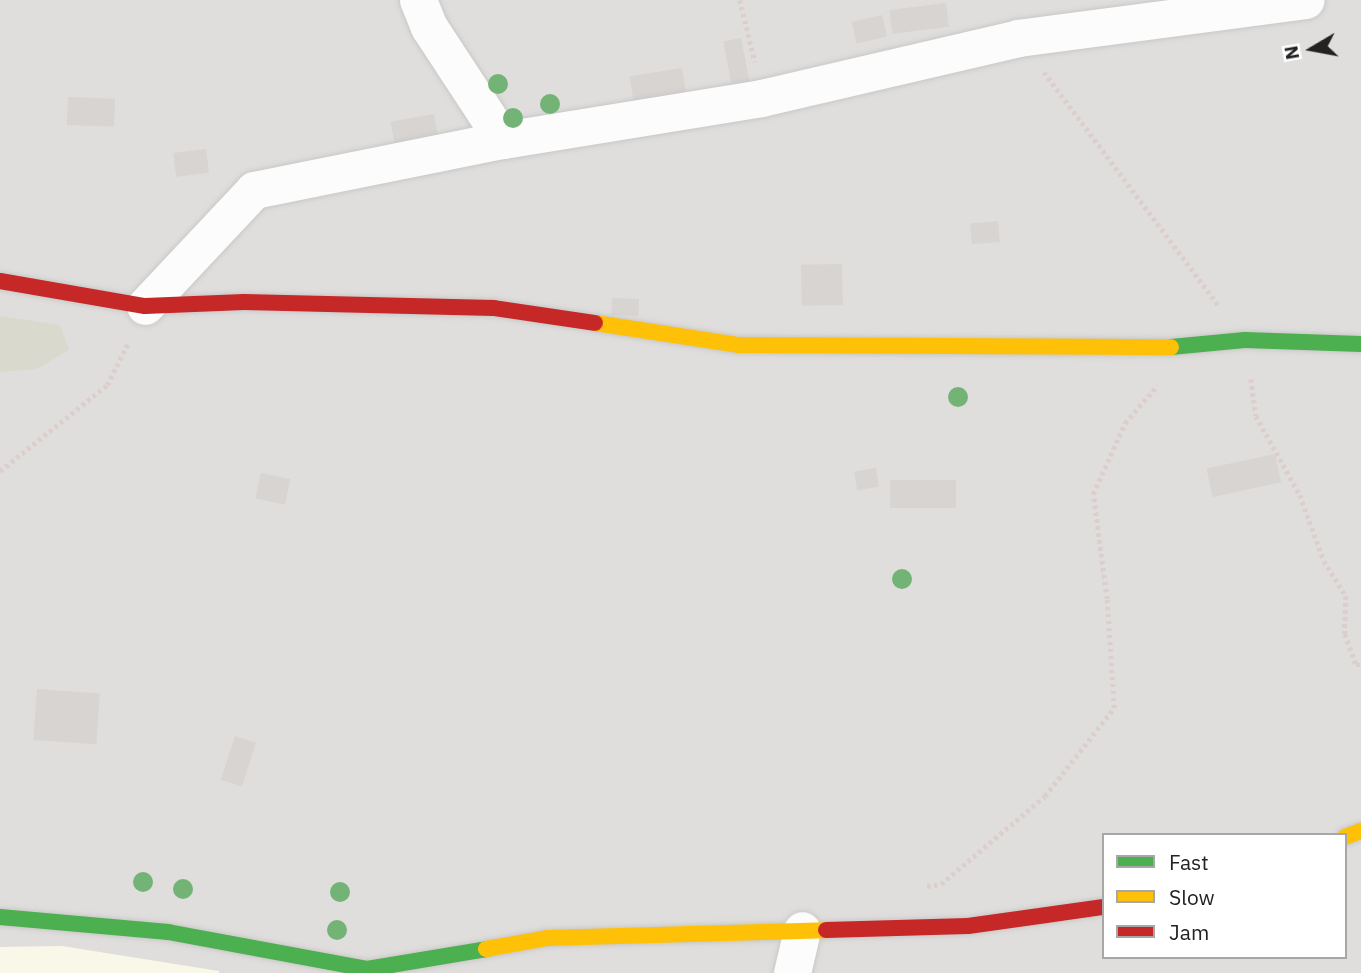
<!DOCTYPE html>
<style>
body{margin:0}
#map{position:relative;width:1361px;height:973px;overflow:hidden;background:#f0eeeb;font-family:"IBM Plex Sans",sans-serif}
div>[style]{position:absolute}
.residential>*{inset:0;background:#dfdedc}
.education>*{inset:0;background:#f8f7e8}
.construction>*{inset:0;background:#d9d9cd}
.building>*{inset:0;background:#d7d4d2;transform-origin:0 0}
.path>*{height:4.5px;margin-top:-2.25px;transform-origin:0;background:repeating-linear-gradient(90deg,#dccecd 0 3.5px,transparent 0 7px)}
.roads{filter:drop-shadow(0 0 2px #c9c8c7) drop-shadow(0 0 2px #c9c8c7)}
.street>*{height:37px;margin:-18.5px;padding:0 18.5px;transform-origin:18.5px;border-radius:18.5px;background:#fdfcfc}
.fast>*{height:16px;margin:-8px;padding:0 8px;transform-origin:8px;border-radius:8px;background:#4caf50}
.slow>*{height:16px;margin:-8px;padding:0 8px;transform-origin:8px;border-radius:8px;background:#ffc107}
.jam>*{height:16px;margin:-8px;padding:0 8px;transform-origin:8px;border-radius:8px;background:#c62828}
.trees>*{width:20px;height:20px;margin:-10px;border-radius:50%;background:#73b476}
span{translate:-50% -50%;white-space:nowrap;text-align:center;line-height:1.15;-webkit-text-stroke:5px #fff;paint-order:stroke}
.legend{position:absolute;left:1102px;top:833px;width:245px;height:126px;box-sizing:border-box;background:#fff;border:2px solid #a7a7a7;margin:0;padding:9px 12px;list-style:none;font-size:21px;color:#222}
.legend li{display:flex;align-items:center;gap:14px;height:35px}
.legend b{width:35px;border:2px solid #a7a7a7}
.north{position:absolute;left:1277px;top:14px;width:70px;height:70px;-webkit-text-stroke:5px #fff;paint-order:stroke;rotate:260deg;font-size:19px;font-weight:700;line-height:28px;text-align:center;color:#222}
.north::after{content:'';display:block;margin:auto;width:24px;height:32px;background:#222;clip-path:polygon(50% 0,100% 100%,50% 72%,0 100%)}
</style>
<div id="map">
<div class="residential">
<div style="clip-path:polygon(evenodd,0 0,1361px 0,1361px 973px,0 973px,0 0,1104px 835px,1345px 835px,1345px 957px,1104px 957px,1104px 835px)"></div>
</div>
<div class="education">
<div style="clip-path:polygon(62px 946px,219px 971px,219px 973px,0 973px,0 947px)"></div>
</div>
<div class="construction">
<div style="clip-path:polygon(0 316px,60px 325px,69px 350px,37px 369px,0 372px)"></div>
</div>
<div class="building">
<div style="left:946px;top:3px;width:24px;height:57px;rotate:83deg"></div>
<div style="left:882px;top:15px;width:22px;height:31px;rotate:77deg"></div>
<div style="left:741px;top:38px;width:44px;height:18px;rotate:79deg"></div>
<div style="left:682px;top:68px;width:26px;height:53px;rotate:81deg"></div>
<div style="left:68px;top:97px;width:47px;height:28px;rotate:2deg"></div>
<div style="left:434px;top:114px;width:28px;height:44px;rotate:80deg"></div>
<div style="left:206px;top:149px;width:24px;height:33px;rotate:83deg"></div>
<div style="left:998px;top:221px;width:21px;height:28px;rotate:85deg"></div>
<div style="left:842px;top:264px;width:41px;height:41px;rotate:89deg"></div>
<div style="left:612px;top:298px;width:27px;height:17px;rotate:2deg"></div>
<div style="left:1275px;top:454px;width:29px;height:70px;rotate:78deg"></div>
<div style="left:876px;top:468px;width:19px;height:22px;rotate:81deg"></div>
<div style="left:261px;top:473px;width:30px;height:26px;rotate:12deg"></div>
<div style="left:956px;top:480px;width:28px;height:66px;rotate:90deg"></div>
<div style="left:37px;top:689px;width:63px;height:51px;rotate:4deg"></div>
<div style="left:235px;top:736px;width:22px;height:46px;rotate:18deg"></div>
</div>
<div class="path">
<div style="left:740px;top:0;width:64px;rotate:76.4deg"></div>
<div style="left:1044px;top:72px;width:292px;rotate:53.2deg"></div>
<div style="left:1251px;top:379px;width:37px;rotate:82deg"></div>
<div style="left:1256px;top:416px;width:90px;rotate:60.9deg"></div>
<div style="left:1300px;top:495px;width:70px;rotate:70deg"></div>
<div style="left:1324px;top:561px;width:41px;rotate:57.8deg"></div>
<div style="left:1346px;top:596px;width:38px;rotate:92deg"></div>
<div style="left:1345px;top:634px;width:33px;rotate:70deg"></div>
<div style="left:1356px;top:665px;width:5px"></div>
<div style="left:0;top:471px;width:137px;rotate:-38.8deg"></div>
<div style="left:107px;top:385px;width:47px;rotate:-63.4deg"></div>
<div style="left:927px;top:886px;width:14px;rotate:-8deg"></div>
<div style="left:941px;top:884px;width:136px;rotate:-40.2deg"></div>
<div style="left:1045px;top:796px;width:112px;rotate:-51.9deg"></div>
<div style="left:1114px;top:708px;width:109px;rotate:-93.7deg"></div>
<div style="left:1107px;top:599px;width:106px;rotate:-97.6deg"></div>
<div style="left:1093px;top:494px;width:78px;rotate:-65.7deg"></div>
<div style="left:1125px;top:423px;width:49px;rotate:-49.1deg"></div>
</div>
<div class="roads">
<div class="street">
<div style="left:418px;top:0;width:29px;rotate:68deg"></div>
<div style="left:429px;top:27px;width:135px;rotate:56.8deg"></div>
<div style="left:145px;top:306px;width:159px;rotate:-46.8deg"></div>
<div style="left:254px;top:190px;width:254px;rotate:-11.4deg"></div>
<div style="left:503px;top:140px;width:261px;rotate:-9.2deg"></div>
<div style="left:761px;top:98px;width:264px;rotate:-13.1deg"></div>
<div style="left:1018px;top:38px;width:290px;rotate:-7.5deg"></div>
<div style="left:792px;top:973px;width:44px;rotate:-76.9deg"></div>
</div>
<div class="fast">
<div style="left:1171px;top:347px;width:74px;rotate:-5.4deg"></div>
<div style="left:1245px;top:340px;width:116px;rotate:2deg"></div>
<div style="left:0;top:917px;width:169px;rotate:5.1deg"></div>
<div style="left:168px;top:932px;width:202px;rotate:10.5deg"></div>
<div style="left:367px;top:969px;width:121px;rotate:-9.5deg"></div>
</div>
<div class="slow">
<div style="left:595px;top:323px;width:146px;rotate:8.7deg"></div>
<div style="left:739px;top:345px;width:432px;rotate:0.3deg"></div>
<div style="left:1345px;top:837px;width:17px;rotate:-21deg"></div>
<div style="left:486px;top:949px;width:63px;rotate:-10.1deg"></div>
<div style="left:548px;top:938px;width:278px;rotate:-1.6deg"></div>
</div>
<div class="jam">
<div style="left:0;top:281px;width:147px;rotate:9.8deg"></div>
<div style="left:145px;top:306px;width:99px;rotate:-2.3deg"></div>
<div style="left:244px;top:302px;width:250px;rotate:1.4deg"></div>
<div style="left:494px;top:308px;width:102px;rotate:8.4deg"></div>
<div style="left:826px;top:930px;width:142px;rotate:-1.6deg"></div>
<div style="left:968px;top:926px;width:137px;rotate:-8deg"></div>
</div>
</div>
<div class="trees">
<div style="left:498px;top:84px"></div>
<div style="left:550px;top:104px"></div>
<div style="left:513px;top:118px"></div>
<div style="left:958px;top:397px"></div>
<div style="left:902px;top:579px"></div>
<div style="left:143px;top:882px"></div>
<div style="left:183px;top:889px"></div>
<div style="left:340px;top:892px"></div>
<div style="left:337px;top:930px"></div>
</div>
<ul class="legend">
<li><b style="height:9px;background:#4caf50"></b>Fast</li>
<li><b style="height:9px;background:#ffc107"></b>Slow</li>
<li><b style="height:9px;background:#c62828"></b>Jam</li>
</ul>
<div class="north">N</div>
</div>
